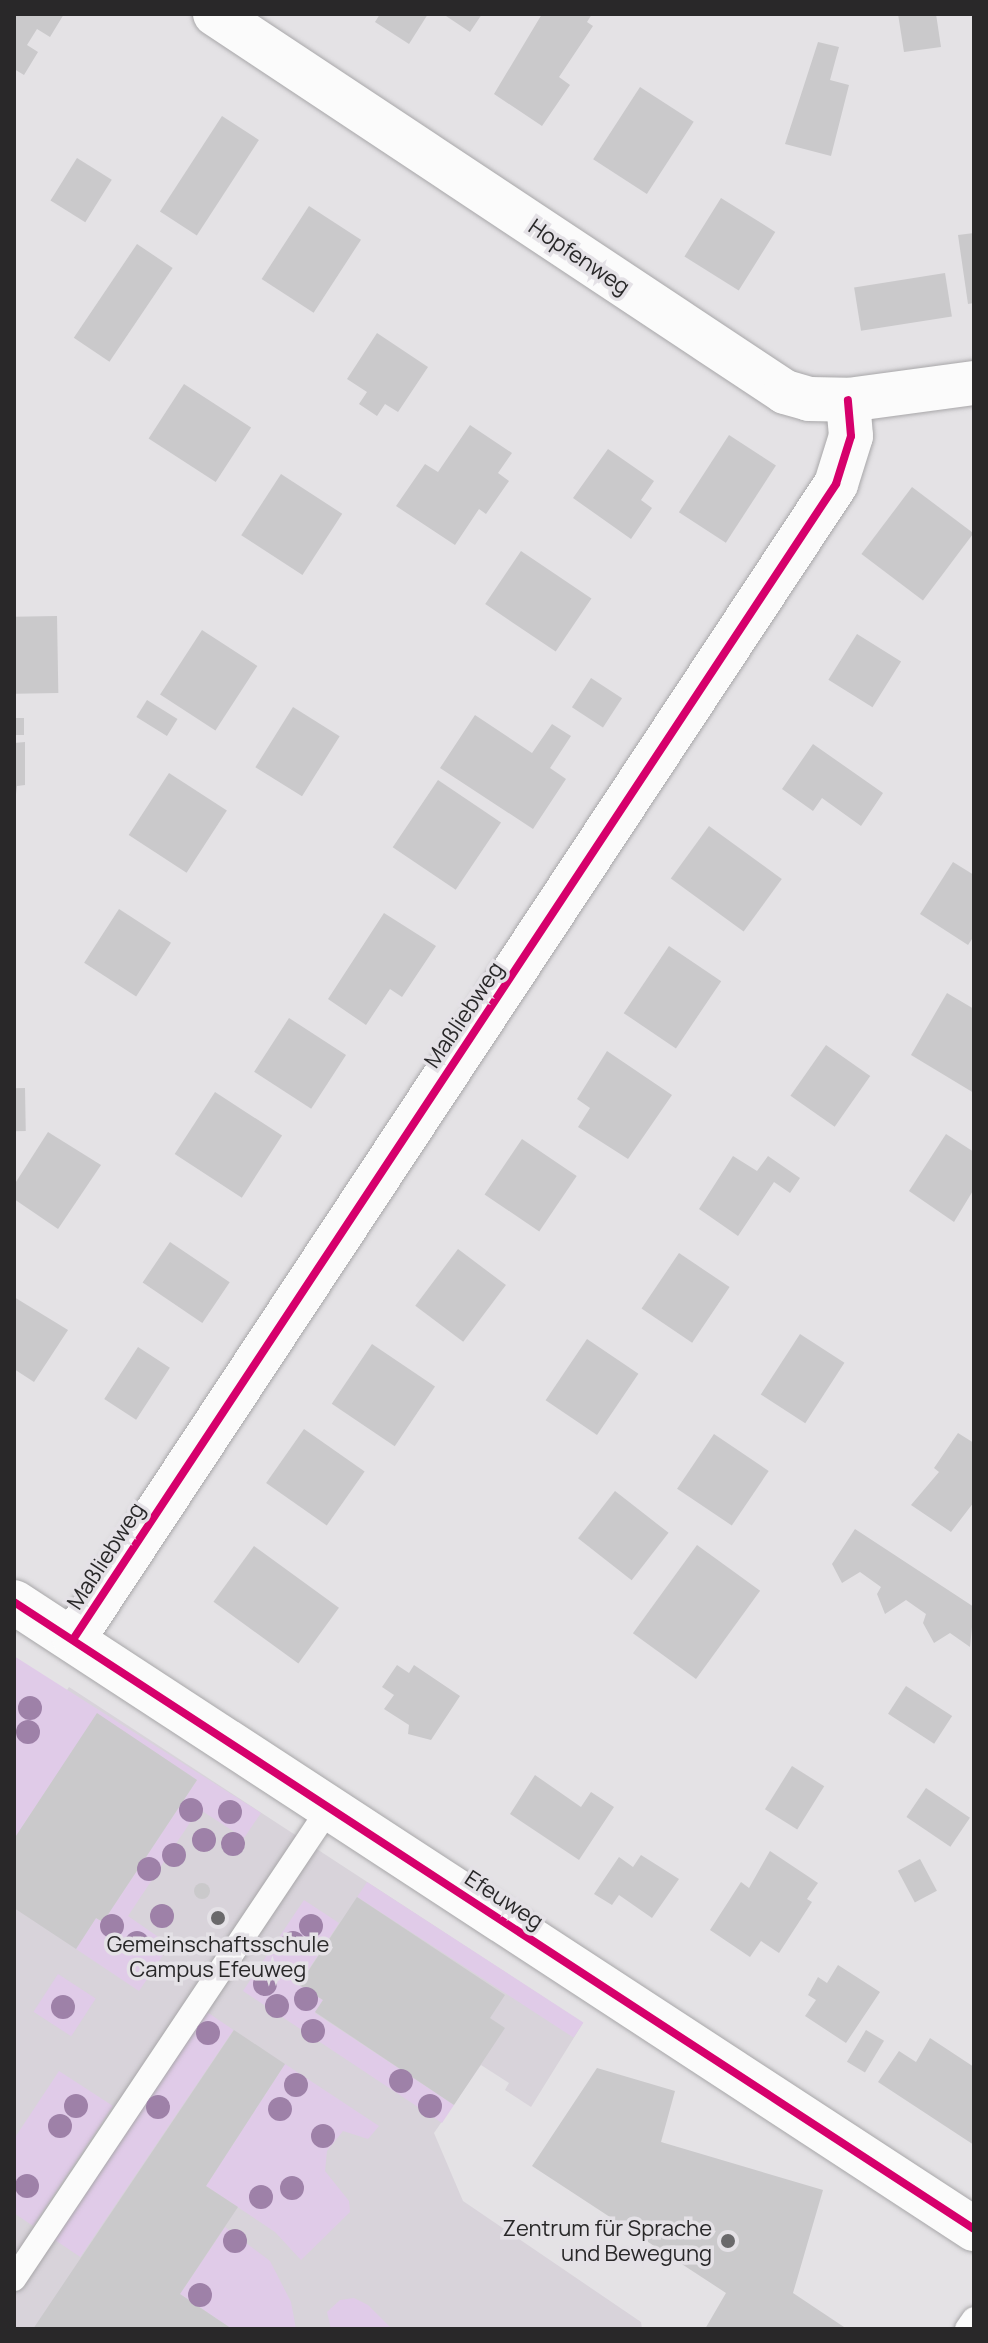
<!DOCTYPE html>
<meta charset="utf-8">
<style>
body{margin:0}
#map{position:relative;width:988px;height:2343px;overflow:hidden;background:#e4e2e5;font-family:Manrope,sans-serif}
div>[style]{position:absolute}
.built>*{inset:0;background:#d8d3da}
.green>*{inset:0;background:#e0cbe8;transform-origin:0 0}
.building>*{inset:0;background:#cac9cb;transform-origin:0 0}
.round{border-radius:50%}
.roads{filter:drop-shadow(0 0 2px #a8a7a9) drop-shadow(0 0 2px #a8a7a9)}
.lane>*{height:24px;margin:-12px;padding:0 12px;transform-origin:12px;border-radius:12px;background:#fbfbfb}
.street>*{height:44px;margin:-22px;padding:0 22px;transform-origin:22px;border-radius:22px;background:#fbfbfb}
.cycleway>*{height:8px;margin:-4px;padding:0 4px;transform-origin:4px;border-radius:4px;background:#d6006c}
.trees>*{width:24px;height:24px;margin:-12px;border-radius:50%;background:#9e81a8}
.dots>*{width:22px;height:22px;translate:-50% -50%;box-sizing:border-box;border:4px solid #e4e1e6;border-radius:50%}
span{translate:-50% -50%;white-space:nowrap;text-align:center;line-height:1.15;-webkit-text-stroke:7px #e4e1e6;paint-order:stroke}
.street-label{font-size:22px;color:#292829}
.poi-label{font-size:22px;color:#292829}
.right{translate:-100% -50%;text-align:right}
.frame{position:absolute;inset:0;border:16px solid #292829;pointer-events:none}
</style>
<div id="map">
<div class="built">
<div style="clip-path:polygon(69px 1687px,583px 2023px,531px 2107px,505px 2090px,509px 2083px,481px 2065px,434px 2133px,463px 2201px,641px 2322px,642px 2329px,14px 2329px,14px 1770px)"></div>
</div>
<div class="green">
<div style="clip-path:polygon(14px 1656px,261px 1813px,244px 1838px,199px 1809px,128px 1916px,170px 1945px,139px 1991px,76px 1949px,96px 1918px,103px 1922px,197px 1780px,97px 1714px,14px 1839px)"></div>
<div style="left:367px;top:1882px;width:258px;height:18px;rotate:33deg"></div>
<div style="clip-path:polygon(304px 1900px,339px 1923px,299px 1984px,323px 2000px,315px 2013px,454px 2105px,442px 2123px,243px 1991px)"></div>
<div style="left:58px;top:1974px;width:45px;height:45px;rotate:33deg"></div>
<div style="left:207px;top:2012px;width:32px;height:274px;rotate:34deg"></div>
<div style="clip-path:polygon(285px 2064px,379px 2126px,368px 2139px,343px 2131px,327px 2151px,325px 2171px,349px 2201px,350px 2212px,301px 2260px,275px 2232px,206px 2186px)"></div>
<div style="clip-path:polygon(59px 2071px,113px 2106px,33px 2226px,14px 2213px,14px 2139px)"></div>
<div style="clip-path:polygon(225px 2227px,270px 2261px,291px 2302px,296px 2329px,232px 2329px,180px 2294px)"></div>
<div style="clip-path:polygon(354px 2298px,368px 2305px,392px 2329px,331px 2329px,327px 2312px,340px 2300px)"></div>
</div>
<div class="building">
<div style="clip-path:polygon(14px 14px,64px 14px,50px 37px,37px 29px,27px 45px,38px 52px,24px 75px,14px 69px)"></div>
<div style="clip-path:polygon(380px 14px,428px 14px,409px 44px,375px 22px)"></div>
<div style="clip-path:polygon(443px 14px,482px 14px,470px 32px)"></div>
<div style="clip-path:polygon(542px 14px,592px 14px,587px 22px,593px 26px,559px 77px,570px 85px,542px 126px,494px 94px)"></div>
<div style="clip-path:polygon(898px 14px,936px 14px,941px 47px,904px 52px)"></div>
<div style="clip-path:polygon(818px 42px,839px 47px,830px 80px,849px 85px,831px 156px,785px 144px)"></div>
<div style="left:640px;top:87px;width:64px;height:86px;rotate:33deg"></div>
<div style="left:222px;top:116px;width:44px;height:114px;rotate:33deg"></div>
<div style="left:77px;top:158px;width:41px;height:50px;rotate:32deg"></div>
<div style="left:721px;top:198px;width:64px;height:69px;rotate:32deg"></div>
<div style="left:309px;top:206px;width:62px;height:87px;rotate:33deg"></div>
<div style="clip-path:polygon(974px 233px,974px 303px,968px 304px,958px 235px)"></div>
<div style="left:137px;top:244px;width:43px;height:113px;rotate:34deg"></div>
<div style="left:945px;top:273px;width:44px;height:92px;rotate:81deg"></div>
<div style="clip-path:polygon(377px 333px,428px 367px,398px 412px,385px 404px,377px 416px,359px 404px,367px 392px,347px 379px)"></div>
<div style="left:184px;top:384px;width:80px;height:65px;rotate:33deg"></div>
<div style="clip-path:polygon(470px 425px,512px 453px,498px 473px,509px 481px,486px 514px,479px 509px,455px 545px,396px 506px,425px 464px,438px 472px)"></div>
<div style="left:729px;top:435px;width:56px;height:92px;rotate:33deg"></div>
<div style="clip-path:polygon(608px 449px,654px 481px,641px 500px,652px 508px,631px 539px,573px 498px)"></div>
<div style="left:281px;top:474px;width:73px;height:73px;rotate:33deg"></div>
<div style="left:912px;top:487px;width:77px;height:84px;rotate:37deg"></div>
<div style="left:521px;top:551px;width:85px;height:64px;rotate:34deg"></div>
<div style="left:57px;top:616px;width:77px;height:43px;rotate:89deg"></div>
<div style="left:202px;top:630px;width:66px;height:77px;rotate:33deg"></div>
<div style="left:857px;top:634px;width:52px;height:54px;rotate:32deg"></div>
<div style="left:591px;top:678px;width:37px;height:35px;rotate:33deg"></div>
<div style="left:147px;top:700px;width:36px;height:20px;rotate:32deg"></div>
<div style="left:293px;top:707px;width:55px;height:71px;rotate:32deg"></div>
<div style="clip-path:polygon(475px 715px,532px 753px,552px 724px,571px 736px,550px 768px,566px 779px,533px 829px,440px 768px)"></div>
<div style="left:24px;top:718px;width:17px;height:10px;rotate:90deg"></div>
<div style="clip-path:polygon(25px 742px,25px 785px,17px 786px,14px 810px,14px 743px)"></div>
<div style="clip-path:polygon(813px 744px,883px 793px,861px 826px,822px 798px,813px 811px,782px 789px)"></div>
<div style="left:169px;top:773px;width:69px;height:74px;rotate:33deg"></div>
<div style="left:438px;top:780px;width:76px;height:81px;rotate:34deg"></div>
<div style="left:709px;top:826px;width:90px;height:65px;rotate:36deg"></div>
<div style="clip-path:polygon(953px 862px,974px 875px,974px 936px,968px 945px,920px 914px)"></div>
<div style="left:119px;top:909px;width:62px;height:64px;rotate:33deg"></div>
<div style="clip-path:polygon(384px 913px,436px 946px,402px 997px,390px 989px,366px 1025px,328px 999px)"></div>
<div style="left:669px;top:946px;width:63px;height:81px;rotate:34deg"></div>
<div style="clip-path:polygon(947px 993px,974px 1009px,974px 1093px,911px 1055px)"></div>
<div style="left:289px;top:1018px;width:68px;height:64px;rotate:33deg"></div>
<div style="left:826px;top:1045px;width:54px;height:62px;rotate:35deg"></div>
<div style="clip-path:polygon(607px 1051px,672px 1095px,628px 1159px,578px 1127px,590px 1108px,577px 1099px)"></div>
<div style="left:25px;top:1088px;width:43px;height:11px;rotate:89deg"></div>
<div style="left:215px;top:1092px;width:80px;height:74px;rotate:33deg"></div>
<div style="clip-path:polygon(48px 1132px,101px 1165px,58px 1229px,14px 1199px,14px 1185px)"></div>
<div style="clip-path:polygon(946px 1134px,974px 1152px,974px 1189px,954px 1222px,909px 1191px)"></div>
<div style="left:522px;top:1139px;width:66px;height:67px;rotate:34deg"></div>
<div style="clip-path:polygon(733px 1156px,757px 1171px,768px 1156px,800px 1178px,790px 1193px,774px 1182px,738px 1236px,699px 1209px)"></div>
<div style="left:170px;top:1242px;width:72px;height:49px;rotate:34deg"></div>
<div style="left:458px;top:1249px;width:60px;height:71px;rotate:37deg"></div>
<div style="left:679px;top:1253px;width:61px;height:67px;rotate:34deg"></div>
<div style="clip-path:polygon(14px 1297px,68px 1330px,34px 1382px,14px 1369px)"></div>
<div style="left:800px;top:1334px;width:53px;height:72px;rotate:33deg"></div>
<div style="left:587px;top:1339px;width:62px;height:74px;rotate:34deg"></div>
<div style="left:372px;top:1344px;width:76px;height:72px;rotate:34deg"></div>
<div style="left:138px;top:1347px;width:38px;height:62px;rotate:33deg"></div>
<div style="left:304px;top:1429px;width:74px;height:66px;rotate:35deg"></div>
<div style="clip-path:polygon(958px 1433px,974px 1443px,974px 1502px,951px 1532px,911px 1505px,939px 1472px,934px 1468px)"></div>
<div style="left:714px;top:1434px;width:66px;height:66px;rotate:34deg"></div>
<div style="left:615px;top:1491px;width:68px;height:60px;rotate:38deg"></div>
<div style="clip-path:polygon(855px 1529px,974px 1607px,970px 1647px,950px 1633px,934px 1643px,923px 1623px,926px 1614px,906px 1600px,885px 1614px,877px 1594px,881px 1587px,860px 1572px,842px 1583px,832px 1564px)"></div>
<div style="left:697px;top:1545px;width:78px;height:109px;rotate:36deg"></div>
<div style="left:254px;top:1546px;width:105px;height:69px;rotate:36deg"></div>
<div style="clip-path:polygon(397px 1665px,409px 1673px,414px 1665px,460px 1696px,431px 1740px,408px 1734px,409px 1725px,384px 1709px,394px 1695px,382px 1687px)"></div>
<div style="left:906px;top:1686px;width:55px;height:33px;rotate:33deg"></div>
<div style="clip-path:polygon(97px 1713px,197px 1780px,103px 1922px,96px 1918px,76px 1949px,14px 1908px,14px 1839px)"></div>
<div style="left:792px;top:1766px;width:38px;height:51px;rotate:32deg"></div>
<div style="clip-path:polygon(535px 1775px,581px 1807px,591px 1792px,614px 1807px,579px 1860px,510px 1814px)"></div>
<div style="left:926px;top:1788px;width:53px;height:35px;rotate:34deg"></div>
<div style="clip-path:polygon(770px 1851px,818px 1883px,807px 1899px,812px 1902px,779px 1953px,761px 1941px,750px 1957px,710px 1930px,741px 1882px,749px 1888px)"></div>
<div style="clip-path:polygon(641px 1855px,679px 1879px,652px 1918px,619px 1895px,612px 1905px,594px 1894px,619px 1857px,633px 1867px)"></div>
<div style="left:920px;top:1859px;width:36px;height:25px;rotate:62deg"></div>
<div class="round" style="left:194px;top:1883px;width:16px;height:16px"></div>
<div style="clip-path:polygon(357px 1897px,505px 1995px,490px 2018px,505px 2028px,454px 2105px,315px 2012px,323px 2000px,299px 1985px)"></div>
<div style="clip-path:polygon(838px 1965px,880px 1992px,846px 2043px,805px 2016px,816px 2000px,808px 1995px,818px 1977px,827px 1983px)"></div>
<div style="clip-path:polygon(234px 2030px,285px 2064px,206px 2186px,238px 2207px,180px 2294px,232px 2329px,33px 2329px)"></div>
<div style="left:866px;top:2030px;width:21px;height:37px;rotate:31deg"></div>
<div style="clip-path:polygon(930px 2038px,974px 2067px,974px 2145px,878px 2082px,899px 2051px,916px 2062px)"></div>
<div style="clip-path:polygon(597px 2068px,675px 2091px,661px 2142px,823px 2190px,793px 2293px,847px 2329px,705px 2329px,726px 2293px,532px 2166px)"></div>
</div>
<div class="roads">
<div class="lane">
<div style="left:14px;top:2279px;width:568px;rotate:-56.2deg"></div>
<div style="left:967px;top:2329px;width:12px;rotate:-55deg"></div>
</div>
<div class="street">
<div style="left:215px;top:14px;width:684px;rotate:33.55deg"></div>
<div style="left:785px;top:392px;width:25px;rotate:16deg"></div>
<div style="left:809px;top:399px;width:39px;rotate:1deg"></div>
<div style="left:848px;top:400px;width:127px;rotate:-7.7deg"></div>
<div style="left:14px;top:1602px;width:1147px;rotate:33.15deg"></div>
<div style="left:74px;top:1638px;width:1383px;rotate:-56.56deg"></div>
<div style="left:836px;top:484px;width:50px;rotate:-72.6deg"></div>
<div style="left:851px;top:436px;width:36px;rotate:-95deg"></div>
</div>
</div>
<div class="cycleway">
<div style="left:14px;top:1602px;width:1147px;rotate:33.15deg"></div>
<div style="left:74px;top:1638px;width:1383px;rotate:-56.56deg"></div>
<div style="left:836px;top:484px;width:50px;rotate:-72.6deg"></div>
<div style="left:851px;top:436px;width:36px;rotate:-95deg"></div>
</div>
<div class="trees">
<div style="left:30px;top:1708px"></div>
<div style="left:28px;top:1732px"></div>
<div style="left:191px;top:1810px"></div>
<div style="left:230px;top:1812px"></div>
<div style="left:204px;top:1840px"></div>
<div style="left:233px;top:1844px"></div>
<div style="left:174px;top:1855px"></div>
<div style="left:149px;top:1869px"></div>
<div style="left:162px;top:1916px"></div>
<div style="left:112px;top:1926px"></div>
<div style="left:311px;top:1926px"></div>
<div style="left:137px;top:1943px"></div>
<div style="left:293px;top:1943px"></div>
<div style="left:265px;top:1984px"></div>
<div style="left:306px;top:1999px"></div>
<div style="left:277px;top:2006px"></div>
<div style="left:63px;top:2007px"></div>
<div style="left:313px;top:2031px"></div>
<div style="left:208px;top:2033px"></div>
<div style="left:401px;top:2081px"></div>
<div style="left:296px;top:2085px"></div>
<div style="left:76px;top:2106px"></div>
<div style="left:430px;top:2106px"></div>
<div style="left:158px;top:2107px"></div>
<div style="left:280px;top:2109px"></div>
<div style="left:60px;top:2126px"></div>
<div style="left:323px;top:2136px"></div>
<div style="left:27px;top:2186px"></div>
<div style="left:292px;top:2188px"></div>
<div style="left:261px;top:2197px"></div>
<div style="left:235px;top:2241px"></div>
<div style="left:200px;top:2295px"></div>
</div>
<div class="dots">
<div style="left:218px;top:1918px;background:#6a696b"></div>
<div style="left:728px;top:2241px;background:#6a696b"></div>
</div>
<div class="street-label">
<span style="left:579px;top:257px;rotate:34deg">Hopfenweg</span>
<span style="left:464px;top:1015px;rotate:-56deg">Maßliebweg</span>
<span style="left:106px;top:1556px;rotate:-57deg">Maßliebweg</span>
<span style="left:504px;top:1900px;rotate:33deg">Efeuweg</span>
</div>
<div class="poi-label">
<span style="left:218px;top:1957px">Gemeinschaftsschule<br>Campus Efeuweg</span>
<span class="right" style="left:712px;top:2241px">Zentrum für Sprache<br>und Bewegung</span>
</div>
<div class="frame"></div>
</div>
